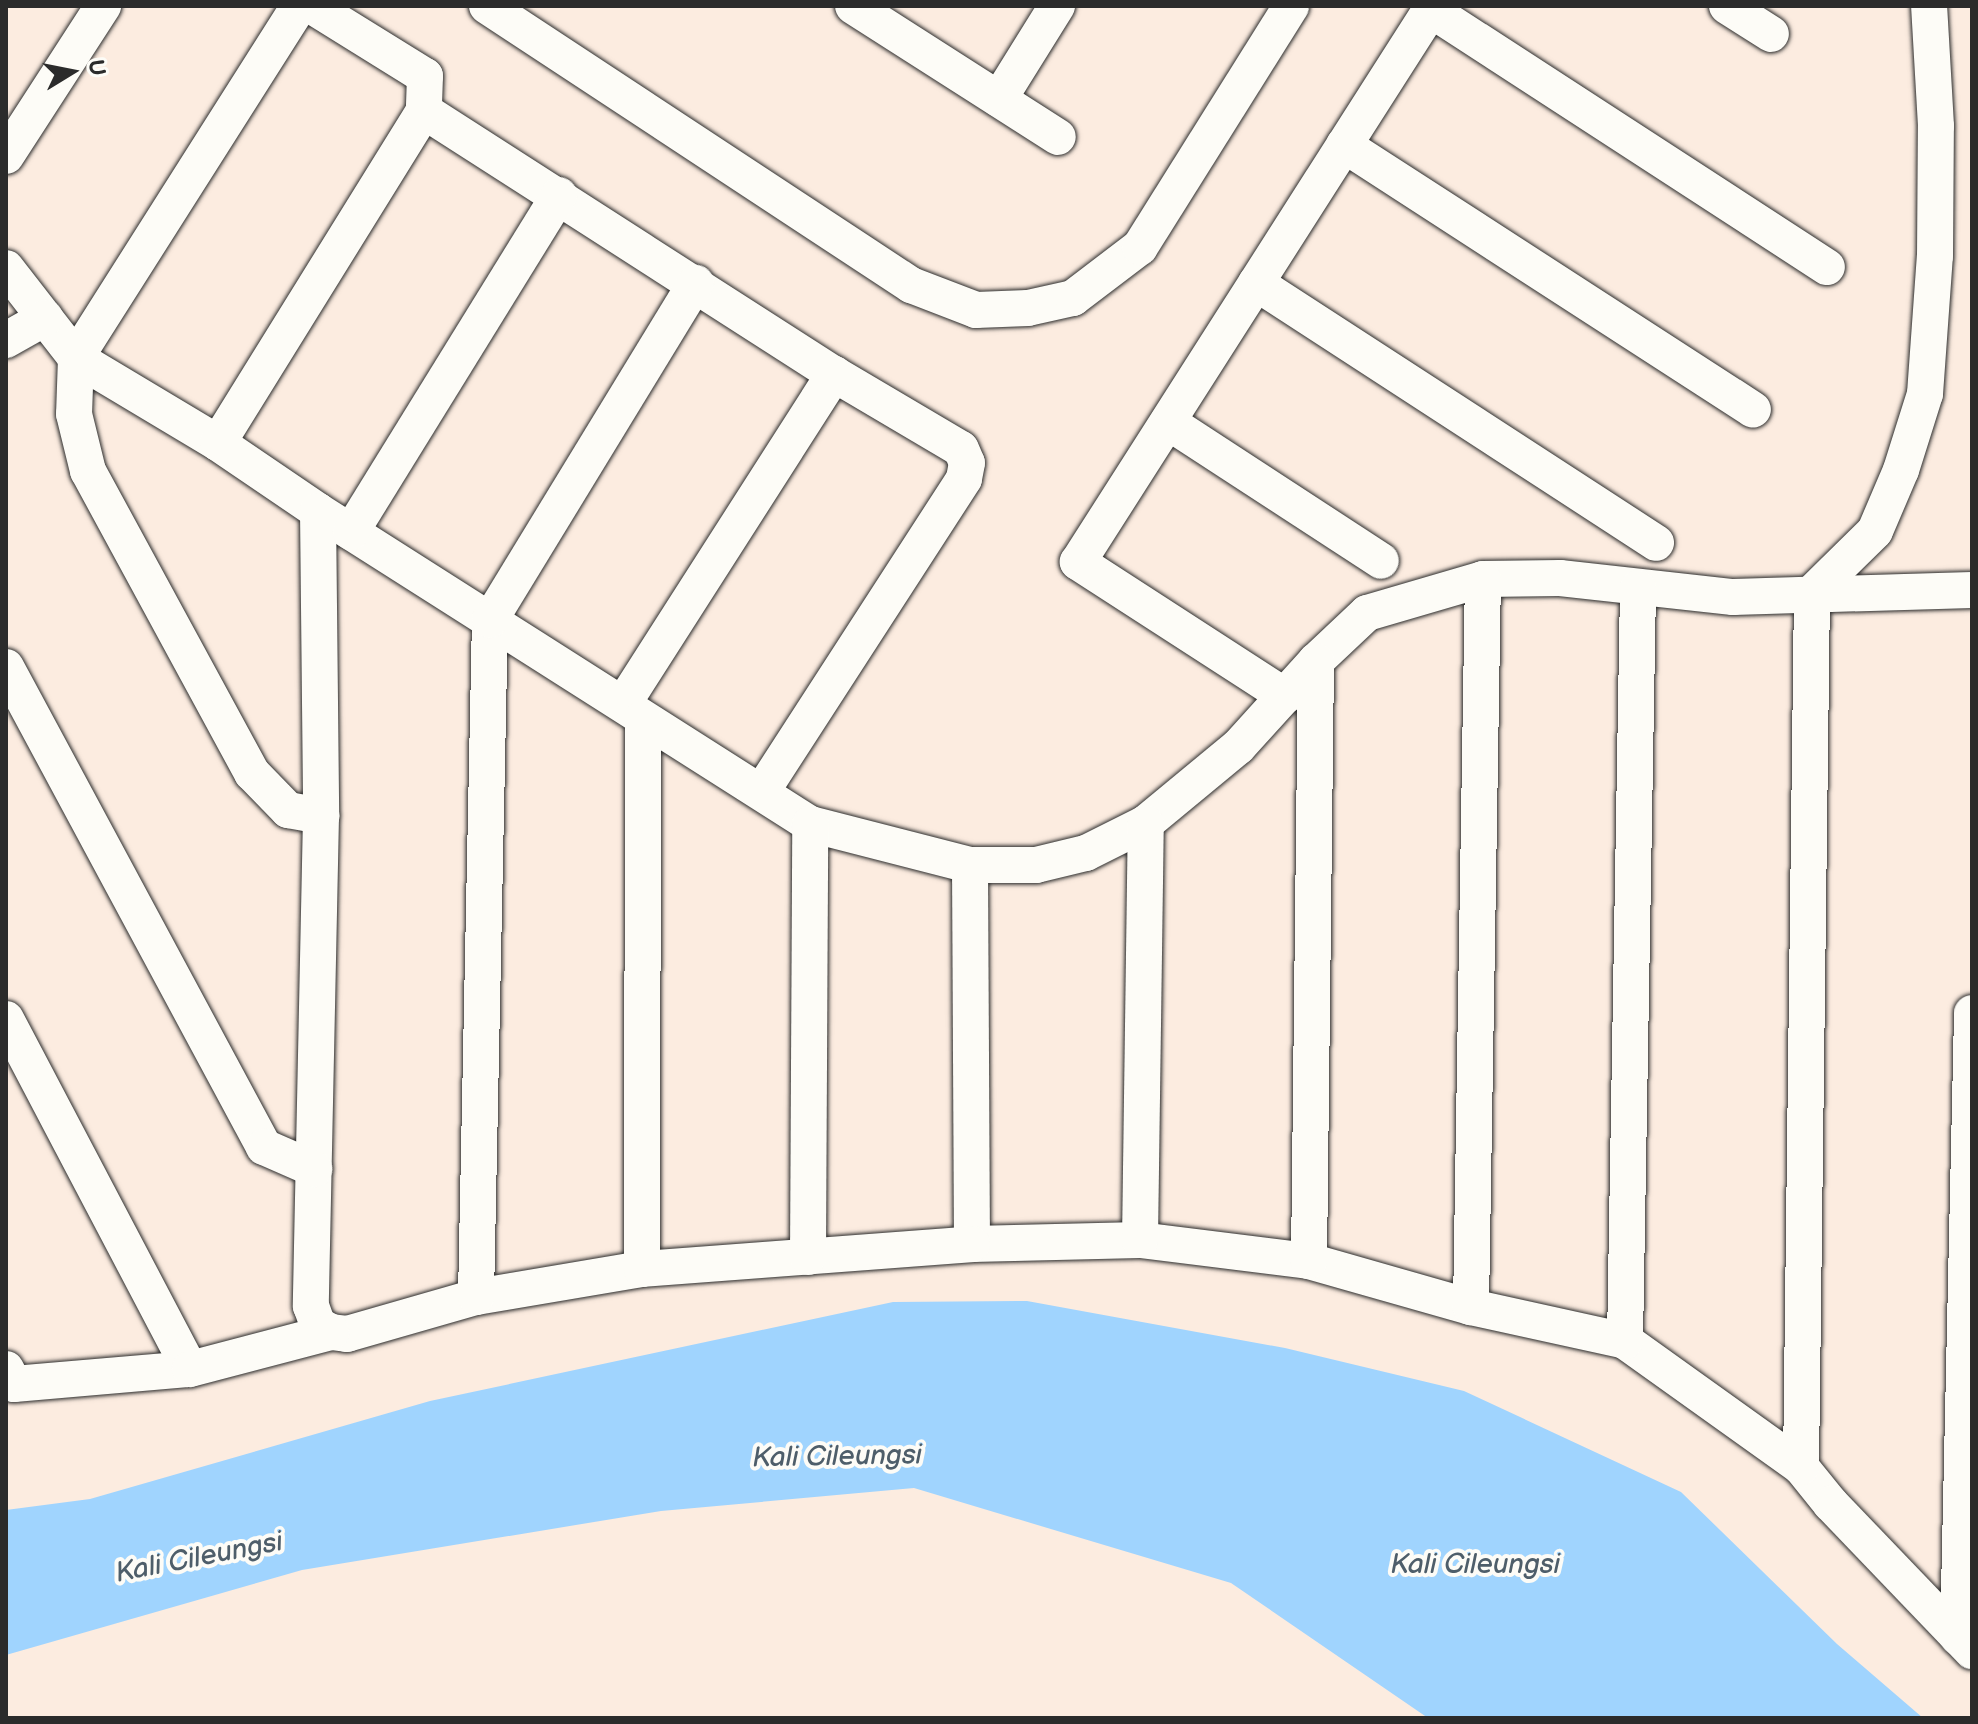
<!DOCTYPE html>
<style>
body{margin:0}
#map{position:relative;width:1978px;height:1724px;overflow:hidden;background:#fcece0;font-family:"Balsamiq Sans",sans-serif}
div>[style]{position:absolute}
.water>*{inset:0;background:#a0d4fe}
.roads{filter:drop-shadow(0 0 2px #2b2b2b) drop-shadow(0 0 2px #2b2b2b)}
.minor>*{height:36px;margin:-18px;padding:0 18px;transform-origin:18px;border-radius:18px;background:#fdfcf7}
span{translate:-50% -50%;white-space:nowrap;text-align:center;line-height:1.15;-webkit-text-stroke:8px #fdfcf7;paint-order:stroke}
.water-label{font-size:28px;color:#4e5e6a;font-style:italic}
.frame{position:absolute;inset:0;border:8px solid #2b2b2b;pointer-events:none}
.north{position:absolute;left:32px;top:32px;width:80px;height:80px;-webkit-text-stroke:6px #fdfcf7;paint-order:stroke;rotate:80deg;font-size:22px;font-weight:700;line-height:32px;text-align:center;color:#2b2b2b}
.north::after{content:'';display:block;margin:auto;width:28px;height:36px;background:#2b2b2b;clip-path:polygon(50% 0,100% 100%,50% 72%,0 100%)}
</style>
<div id="map">
<div class="water">
<div style="clip-path:polygon(1027px 1301px,1285px 1348px,1464px 1391px,1681px 1492px,1837px 1644px,1923px 1718px,1428px 1718px,1231px 1583px,914px 1488px,661px 1511px,302px 1570px,6px 1655px,6px 1510px,90px 1499px,430px 1401px,893px 1302px)"></div>
</div>
<div class="roads">
<div class="minor">
<div style="left:299px;top:6px;width:417px;rotate:122.4deg"></div>
<div style="left:76px;top:358px;width:56px;rotate:92deg"></div>
<div style="left:74px;top:414px;width:59px;rotate:76.2deg"></div>
<div style="left:88px;top:471px;width:344px;rotate:61.5deg"></div>
<div style="left:252px;top:773px;width:52px;rotate:45.8deg"></div>
<div style="left:288px;top:810px;width:34px;rotate:10deg"></div>
<div style="left:312px;top:6px;width:133px;rotate:31.8deg"></div>
<div style="left:425px;top:76px;width:35px;rotate:92deg"></div>
<div style="left:424px;top:111px;width:487px;rotate:32.7deg"></div>
<div style="left:834px;top:374px;width:147px;rotate:30.6deg"></div>
<div style="left:961px;top:449px;width:15px;rotate:67deg"></div>
<div style="left:967px;top:463px;width:16px;rotate:101deg"></div>
<div style="left:964px;top:479px;width:372px;rotate:122.9deg"></div>
<div style="left:487px;top:6px;width:508px;rotate:33.35deg"></div>
<div style="left:911px;top:285px;width:70px;rotate:21deg"></div>
<div style="left:976px;top:310px;width:52px;rotate:-2.2deg"></div>
<div style="left:1028px;top:308px;width:46px;rotate:-12.5deg"></div>
<div style="left:1073px;top:298px;width:84px;rotate:-37.3deg"></div>
<div style="left:1140px;top:247px;width:284px;rotate:-57.9deg"></div>
<div style="left:853px;top:6px;width:243px;rotate:32.6deg"></div>
<div style="left:1727px;top:6px;width:52px;rotate:32.5deg"></div>
<div style="left:1431px;top:10px;width:472px;rotate:33deg"></div>
<div style="left:999px;top:99px;width:110px;rotate:-58.1deg"></div>
<div style="left:1344px;top:145px;width:487px;rotate:32.9deg"></div>
<div style="left:6px;top:156px;width:179px;rotate:-57.1deg"></div>
<div style="left:6px;top:268px;width:114px;rotate:52.1deg"></div>
<div style="left:76px;top:358px;width:165px;rotate:30.9deg"></div>
<div style="left:218px;top:443px;width:121px;rotate:34.2deg"></div>
<div style="left:318px;top:511px;width:583px;rotate:32.46deg"></div>
<div style="left:810px;top:824px;width:165px;rotate:14.4deg"></div>
<div style="left:970px;top:865px;width:379px;rotate:89.7deg"></div>
<div style="left:972px;top:1244px;width:168px;rotate:-1.4deg"></div>
<div style="left:1140px;top:1240px;width:170px;rotate:7.1deg"></div>
<div style="left:1309px;top:1261px;width:168px;rotate:15.9deg"></div>
<div style="left:1471px;top:1307px;width:158px;rotate:12.4deg"></div>
<div style="left:1625px;top:1341px;width:216px;rotate:35.6deg"></div>
<div style="left:1801px;top:1467px;width:48px;rotate:51deg"></div>
<div style="left:1831px;top:1504px;width:204px;rotate:46.2deg"></div>
<div style="left:1256px;top:283px;width:477px;rotate:33deg"></div>
<div style="left:6px;top:340px;width:45px;rotate:-29.4deg"></div>
<div style="left:1168px;top:422px;width:254px;rotate:33.1deg"></div>
<div style="left:218px;top:443px;width:391px;rotate:-58.2deg"></div>
<div style="left:318px;top:511px;width:305px;rotate:89.4deg"></div>
<div style="left:321px;top:816px;width:490px;rotate:91.2deg"></div>
<div style="left:311px;top:1306px;width:20px;rotate:70deg"></div>
<div style="left:318px;top:1325px;width:15px;rotate:28deg"></div>
<div style="left:331px;top:1332px;width:16px;rotate:7deg"></div>
<div style="left:347px;top:1334px;width:134px;rotate:-16deg"></div>
<div style="left:476px;top:1297px;width:168px;rotate:-9.6deg"></div>
<div style="left:642px;top:1269px;width:331px;rotate:-4.3deg"></div>
<div style="left:351px;top:532px;width:396px;rotate:-58.3deg"></div>
<div style="left:6px;top:667px;width:545px;rotate:61.74deg"></div>
<div style="left:264px;top:1147px;width:55px;rotate:23.7deg"></div>
<div style="left:1285px;top:696px;width:247px;rotate:-147.1deg"></div>
<div style="left:1078px;top:562px;width:660px;rotate:-57.44deg"></div>
<div style="left:623px;top:704px;width:392px;rotate:-57.4deg"></div>
<div style="left:970px;top:865px;width:66px"></div>
<div style="left:1036px;top:865px;width:51px;rotate:-13.5deg"></div>
<div style="left:1086px;top:853px;width:67px;rotate:-26.6deg"></div>
<div style="left:1146px;top:823px;width:119px;rotate:-39.6deg"></div>
<div style="left:1238px;top:747px;width:116px;rotate:-47.8deg"></div>
<div style="left:1316px;top:661px;width:70px;rotate:-43.3deg"></div>
<div style="left:1367px;top:613px;width:121px;rotate:-16.3deg"></div>
<div style="left:1483px;top:579px;width:77px;rotate:-0.7deg"></div>
<div style="left:1560px;top:578px;width:174px;rotate:6.3deg"></div>
<div style="left:1733px;top:597px;width:239px;rotate:-1.7deg"></div>
<div style="left:6px;top:1019px;width:395px;rotate:62.3deg"></div>
<div style="left:1140px;top:1240px;width:417px;rotate:-89.2deg"></div>
<div style="left:808px;top:1257px;width:433px;rotate:-89.7deg"></div>
<div style="left:1309px;top:1261px;width:600px;rotate:-89.33deg"></div>
<div style="left:642px;top:1269px;width:550px;rotate:-89.9deg"></div>
<div style="left:476px;top:1297px;width:677px;rotate:-88.82deg"></div>
<div style="left:490px;top:620px;width:395px;rotate:-58.6deg"></div>
<div style="left:1471px;top:1307px;width:728px;rotate:-89.06deg"></div>
<div style="left:1625px;top:1341px;width:753px;rotate:-89.01deg"></div>
<div style="left:6px;top:1369px;width:17px;rotate:62deg"></div>
<div style="left:14px;top:1384px;width:177px;rotate:-4.9deg"></div>
<div style="left:190px;top:1369px;width:146px;rotate:-14.7deg"></div>
<div style="left:1801px;top:1467px;width:874px;rotate:-89.28deg"></div>
<div style="left:1812px;top:593px;width:88px;rotate:-44.5deg"></div>
<div style="left:1875px;top:531px;width:66px;rotate:-66.9deg"></div>
<div style="left:1901px;top:470px;width:80px;rotate:-72.5deg"></div>
<div style="left:1925px;top:394px;width:138px;rotate:-85.9deg"></div>
<div style="left:1935px;top:256px;width:130px;rotate:-89.6deg"></div>
<div style="left:1936px;top:126px;width:120px;rotate:-93.3deg"></div>
<div style="left:1958px;top:1637px;width:624px;rotate:-88.71deg"></div>
</div>
</div>
<div class="water-label">
<span style="left:837px;top:1457px;rotate:-1deg">Kali Cileungsi</span>
<span style="left:199px;top:1558px;rotate:-11deg">Kali Cileungsi</span>
<span style="left:1475px;top:1565px">Kali Cileungsi</span>
</div>
<div class="frame"></div>
<div class="north">U</div>
</div>
